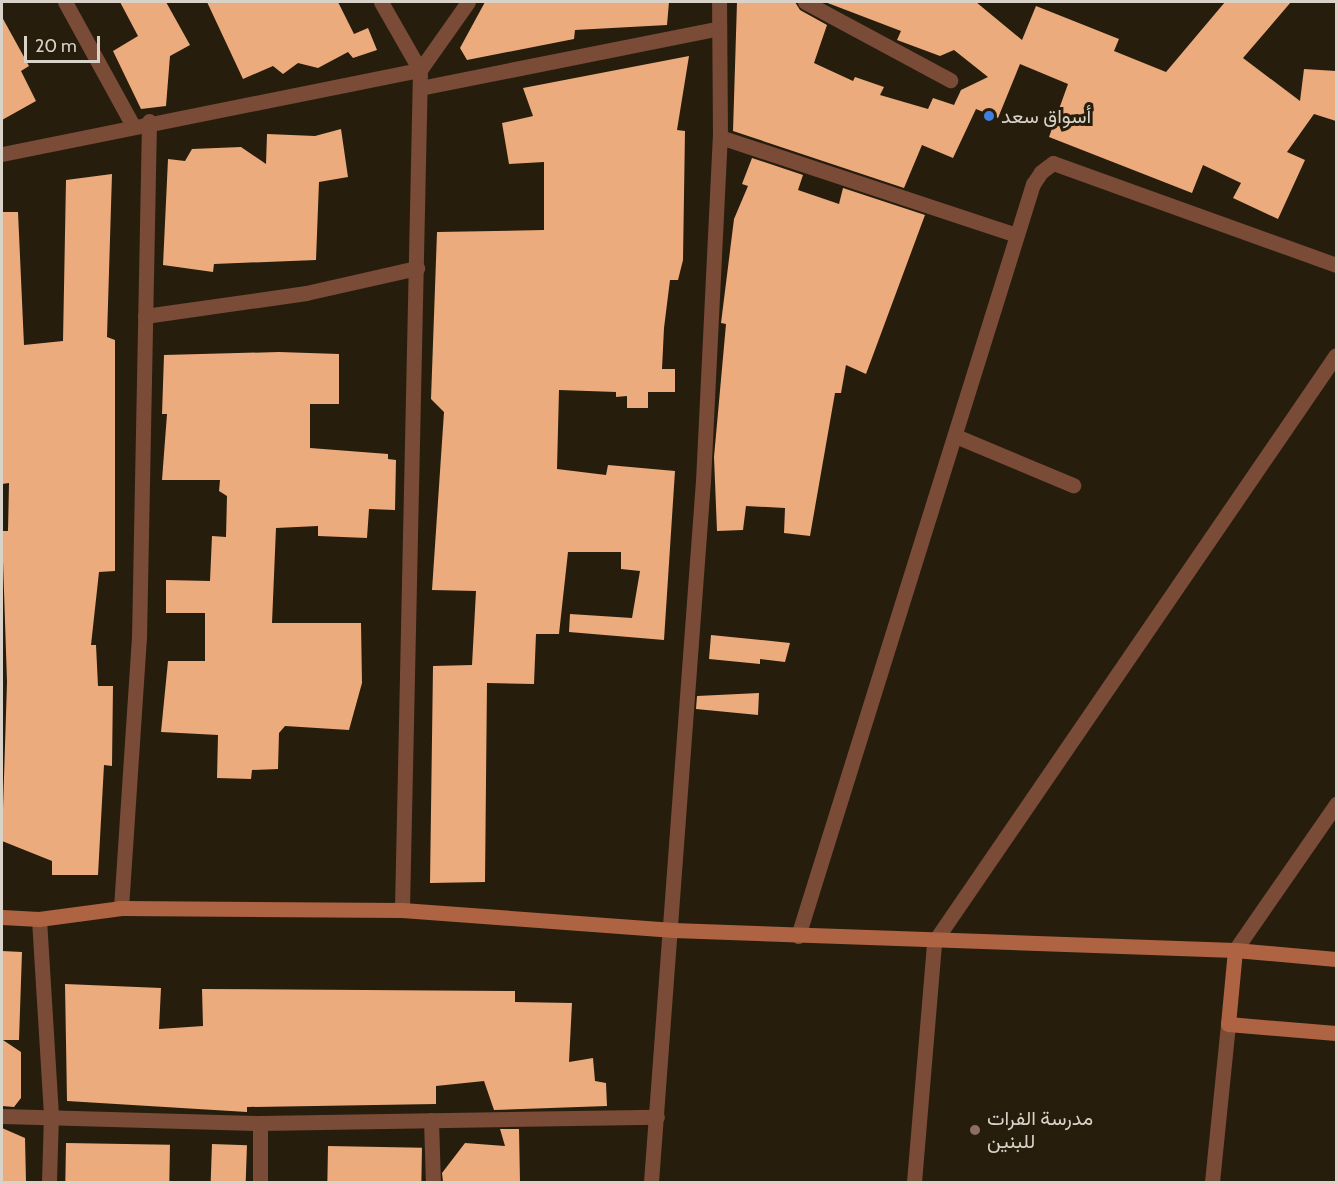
<!DOCTYPE html>
<meta charset="utf-8">
<style>
body{margin:0}
#map{position:relative;width:1338px;height:1184px;overflow:hidden;background:#271d0d;font-family:Cabin,Vazirmatn,sans-serif}
div>[style]{position:absolute}
.building>*{inset:0;background:#ebab7c;transform-origin:0 0}
.street>*{height:15px;margin:-7.5px;padding:0 7.5px;transform-origin:7.5px;border-radius:7.5px;background:#7a4b37}
.secondary>*{height:15px;margin:-7.5px;padding:0 7.5px;transform-origin:7.5px;border-radius:7.5px;background:#ae6342}
.dots>*{width:16px;height:16px;translate:-50% -50%;box-sizing:border-box;border:3px solid #271d0d;border-radius:50%}
span{translate:-50% -50%;white-space:nowrap;text-align:center;line-height:1.15;-webkit-text-stroke:6px #271d0d;paint-order:stroke}
.poi-label{font-size:20px;color:#d9d2c8}
.left{translate:0 -50%;text-align:left}
.frame{position:absolute;inset:0;border:3px solid #d9d2c8;pointer-events:none}
.scale{position:absolute;left:24px;top:36px;width:76px;height:27px;box-sizing:border-box;border:3px solid #d9d2c8;border-top:0;padding-left:8px;font-size:18px;line-height:21px;white-space:nowrap;color:#d9d2c8;-webkit-text-stroke:4px #271d0d;paint-order:stroke}
</style>
<div id="map">
<div class="building">
<div style="clip-path:polygon(120px 2px,166px 2px,190px 45px,170px 56px,166px 106px,141px 109px,113px 51px,138px 36px)"></div>
<div style="clip-path:polygon(207px 2px,338px 2px,354px 34px,368px 28px,377px 50px,353px 58px,348px 52px,318px 68px,298px 63px,283px 74px,273px 66px,243px 79px)"></div>
<div style="clip-path:polygon(485px 2px,669px 2px,667px 25px,575px 30px,574px 39px,467px 60px,460px 48px)"></div>
<div style="clip-path:polygon(737px 2px,795px 2px,800px 10px,827px 25px,814px 63px,853px 81px,855px 77px,884px 87px,880px 95px,928px 109px,933px 98px,954px 105px,961px 90px,988px 77px,954px 50px,940px 56px,897px 40px,901px 31px,825px 2px,976px 2px,1022px 40px,1036px 6px,1119px 39px,1114px 51px,1166px 72px,1225px 2px,1291px 2px,1243px 58px,1300px 101px,1304px 69px,1336px 71px,1336px 121px,1314px 114px,1287px 152px,1305px 160px,1278px 219px,1233px 198px,1241px 183px,1203px 165px,1192px 193px,1049px 137px,1068px 84px,1020px 64px,998px 118px,976px 109px,953px 158px,922px 145px,904px 188px,733px 131px)"></div>
<div style="clip-path:polygon(2px 17px,29px 66px,21px 71px,36px 101px,2px 120px)"></div>
<div style="clip-path:polygon(689px 56px,677px 130px,685px 131px,683px 260px,678px 280px,670px 280px,664px 328px,662px 369px,675px 369px,675px 392px,648px 392px,648px 408px,627px 408px,627px 396px,616px 397px,616px 392px,559px 390px,557px 469px,606px 475px,608px 465px,675px 471px,664px 640px,569px 632px,570px 614px,632px 618px,640px 571px,621px 569px,621px 552px,568px 552px,559px 634px,536px 634px,534px 684px,487px 683px,485px 882px,430px 883px,433px 666px,472px 665px,476px 591px,432px 590px,444px 412px,431px 399px,437px 232px,544px 230px,544px 162px,509px 164px,502px 123px,533px 116px,523px 88px)"></div>
<div style="clip-path:polygon(341px 129px,348px 177px,319px 182px,316px 260px,214px 264px,213px 272px,163px 265px,168px 159px,185px 161px,192px 149px,241px 147px,266px 164px,267px 134px,315px 136px)"></div>
<div style="clip-path:polygon(752px 158px,803px 175px,798px 190px,839px 204px,843px 188px,925px 215px,866px 374px,846px 365px,841px 393px,835px 393px,810px 536px,784px 533px,785px 508px,746px 506px,743px 530px,717px 531px,714px 457px,726px 324px,721px 323px,734px 219px,748px 186px,742px 184px)"></div>
<div style="clip-path:polygon(112px 174px,107px 337px,115px 340px,115px 571px,99px 572px,91px 645px,96px 645px,98px 686px,113px 686px,112px 766px,104px 765px,98px 875px,52px 875px,52px 861px,2px 841px,7px 682px,2px 531px,8px 531px,9px 483px,2px 484px,2px 212px,18px 212px,24px 345px,63px 341px,66px 180px)"></div>
<div style="clip-path:polygon(279px 352px,339px 354px,339px 404px,310px 404px,310px 448px,388px 454px,388px 459px,396px 460px,395px 510px,369px 509px,367px 538px,318px 536px,318px 526px,276px 528px,272px 623px,361px 623px,362px 683px,349px 730px,285px 726px,279px 733px,278px 769px,252px 770px,251px 779px,217px 778px,218px 735px,161px 732px,168px 661px,205px 661px,205px 613px,166px 613px,166px 580px,210px 581px,212px 536px,226px 537px,227px 496px,219px 491px,220px 480px,162px 480px,167px 414px,162px 414px,164px 355px)"></div>
<div style="clip-path:polygon(711px 635px,761px 640px,790px 643px,785px 662px,760px 659px,760px 664px,709px 659px)"></div>
<div style="clip-path:polygon(759px 693px,758px 715px,696px 709px,697px 696px)"></div>
<div style="clip-path:polygon(2px 951px,22px 952px,19px 1040px,3px 1040px,21px 1052px,21px 1098px,14px 1107px,2px 1106px)"></div>
<div style="clip-path:polygon(65px 984px,161px 988px,159px 1029px,203px 1026px,202px 989px,515px 991px,515px 1002px,572px 1003px,569px 1062px,593px 1058px,595px 1081px,606px 1083px,607px 1106px,494px 1110px,484px 1081px,436px 1086px,436px 1104px,247px 1107px,247px 1112px,67px 1101px)"></div>
<div style="clip-path:polygon(2px 1128px,25px 1138px,26px 1182px,2px 1182px)"></div>
<div style="clip-path:polygon(500px 1129px,519px 1129px,520px 1182px,443px 1182px,442px 1173px,465px 1143px,505px 1146px)"></div>
<div style="left:66px;top:1143px;width:104px;height:39px;rotate:1deg"></div>
<div style="left:212px;top:1144px;width:35px;height:38px;rotate:2deg"></div>
<div style="left:328px;top:1146px;width:94px;height:36px;rotate:1deg"></div>
</div>
<div class="street">
<div style="left:65px;top:2px;width:139px;rotate:61.2deg"></div>
<div style="left:381px;top:2px;width:78px;rotate:60.2deg"></div>
<div style="left:420px;top:70px;width:840px;rotate:91.23deg"></div>
<div style="left:805px;top:2px;width:165px;rotate:28.3deg"></div>
<div style="left:420px;top:88px;width:305px;rotate:-11.3deg"></div>
<div style="left:720px;top:137px;width:312px;rotate:18.3deg"></div>
<div style="left:2px;top:154px;width:426px;rotate:-11.4deg"></div>
<div style="left:420px;top:70px;width:83px;rotate:-54.8deg"></div>
<div style="left:145px;top:316px;width:163px;rotate:-8.1deg"></div>
<div style="left:306px;top:293px;width:114px;rotate:-12.7deg"></div>
<div style="left:958px;top:437px;width:125px;rotate:22.7deg"></div>
<div style="left:121px;top:908px;width:271px;rotate:-86.2deg"></div>
<div style="left:139px;top:638px;width:517px;rotate:-88.89deg"></div>
<div style="left:39px;top:919px;width:195px;rotate:86.5deg"></div>
<div style="left:51px;top:1114px;width:68px;rotate:91.7deg"></div>
<div style="left:798px;top:936px;width:788px;rotate:-72.65deg"></div>
<div style="left:1033px;top:184px;width:14px;rotate:-56deg"></div>
<div style="left:1041px;top:172px;width:15px;rotate:-37deg"></div>
<div style="left:1053px;top:163px;width:301px;rotate:19.8deg"></div>
<div style="left:1235px;top:950px;width:178px;rotate:-55.3deg"></div>
<div style="left:2px;top:1116px;width:258px;rotate:1.6deg"></div>
<div style="left:260px;top:1123px;width:397px;rotate:-0.9deg"></div>
<div style="left:431px;top:1120px;width:62px;rotate:88.2deg"></div>
<div style="left:260px;top:1123px;width:59px;rotate:90deg"></div>
<div style="left:651px;top:1182px;width:703px;rotate:-85.76deg"></div>
<div style="left:703px;top:481px;width:344px;rotate:-87.2deg"></div>
<div style="left:720px;top:137px;width:135px;rotate:-90.4deg"></div>
<div style="left:914px;top:1182px;width:241px;rotate:-85.2deg"></div>
<div style="left:934px;top:942px;width:711px;rotate:-55.6deg"></div>
<div style="left:1212px;top:1182px;width:159px;rotate:-84.2deg"></div>
</div>
<div class="secondary">
<div style="left:2px;top:917px;width:37px;rotate:3deg"></div>
<div style="left:39px;top:919px;width:83px;rotate:-7.6deg"></div>
<div style="left:121px;top:908px;width:281px;rotate:0.4deg"></div>
<div style="left:402px;top:910px;width:272px;rotate:4.2deg"></div>
<div style="left:673px;top:930px;width:562px;rotate:2.04deg"></div>
<div style="left:1235px;top:950px;width:101px;rotate:5.1deg"></div>
<div style="left:1235px;top:950px;width:74px;rotate:95.4deg"></div>
<div style="left:1228px;top:1024px;width:108px;rotate:4.8deg"></div>
</div>
<div class="dots">
<div style="left:989px;top:116px;background:#3f7fe0"></div>
<div style="left:975px;top:1130px;background:#8d6e63"></div>
</div>
<div class="poi-label">
<span class="left" style="left:1001px;top:116px">أسواق سعد</span>
<span class="left" style="left:987px;top:1130px">مدرسة الفرات<br>للبنين</span>
</div>
<div class="frame"></div>
<div class="scale">20 m</div>
</div>
